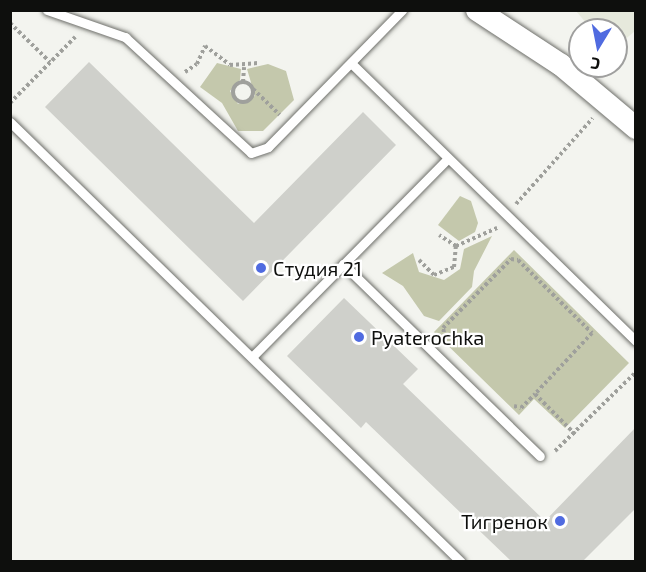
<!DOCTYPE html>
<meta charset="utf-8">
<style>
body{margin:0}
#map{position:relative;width:646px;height:572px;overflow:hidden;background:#f3f4ef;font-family:"Exo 2",sans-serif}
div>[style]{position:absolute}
.built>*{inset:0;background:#e6e9dc}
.green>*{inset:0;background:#c4c8ac}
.building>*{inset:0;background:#cfd0cb}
.path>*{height:4px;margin-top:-2px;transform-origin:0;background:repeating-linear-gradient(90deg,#9fa09c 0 3px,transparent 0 6px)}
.path>.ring{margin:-2px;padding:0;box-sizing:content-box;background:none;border:4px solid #9fa09c;border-radius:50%}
.roads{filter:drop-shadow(0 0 2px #6e6f6a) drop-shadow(0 0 2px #6e6f6a)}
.service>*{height:9px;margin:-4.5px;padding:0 4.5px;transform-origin:4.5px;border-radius:4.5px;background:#fff}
.tertiary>*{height:22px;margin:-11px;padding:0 11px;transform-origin:11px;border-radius:11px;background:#fff}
.dots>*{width:16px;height:16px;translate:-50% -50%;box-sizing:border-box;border:3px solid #fff;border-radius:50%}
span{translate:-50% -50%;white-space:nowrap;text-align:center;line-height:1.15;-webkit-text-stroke:4.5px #fff;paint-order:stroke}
.poi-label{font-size:20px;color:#0e0f0d}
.left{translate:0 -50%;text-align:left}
.right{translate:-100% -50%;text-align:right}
.frame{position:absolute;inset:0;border:12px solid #0e0f0d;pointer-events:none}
.north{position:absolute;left:568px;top:18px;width:60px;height:60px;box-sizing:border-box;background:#fff;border:2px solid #9f9f9e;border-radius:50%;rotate:190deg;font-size:16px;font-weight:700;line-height:24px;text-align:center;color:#0e0f0d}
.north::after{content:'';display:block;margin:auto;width:21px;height:27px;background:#506be0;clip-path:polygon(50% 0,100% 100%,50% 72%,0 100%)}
</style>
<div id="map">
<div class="built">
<div style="clip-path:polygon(576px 11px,635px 11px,635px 31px,616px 47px,616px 30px,592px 30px)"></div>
</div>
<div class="green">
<div style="clip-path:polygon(217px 63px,241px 69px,240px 80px,230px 91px,238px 104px,255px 96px,247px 69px,268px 64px,286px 71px,294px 100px,263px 131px,238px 131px,222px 103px,200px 87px)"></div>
<div style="clip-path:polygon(460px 196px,471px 201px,478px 223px,475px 232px,459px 241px,438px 225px)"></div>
<div style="clip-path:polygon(492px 236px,474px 271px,472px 287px,439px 321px,424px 316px,403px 286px,382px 273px,413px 253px,419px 272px,444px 280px,460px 269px,464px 249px)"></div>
<div style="clip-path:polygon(514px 250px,629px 363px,565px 428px,534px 399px,519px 415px,434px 332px)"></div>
</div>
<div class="building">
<div style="clip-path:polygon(89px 62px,254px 223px,363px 112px,396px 145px,243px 301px,45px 107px)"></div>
<div style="clip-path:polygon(344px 298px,418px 369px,403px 384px,545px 521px,636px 427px,636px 508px,583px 561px,511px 561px,366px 422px,361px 428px,287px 356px)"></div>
</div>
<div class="path">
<div style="left:10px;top:23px;width:56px;rotate:44.3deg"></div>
<div style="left:185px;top:72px;width:14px;rotate:-34deg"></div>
<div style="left:197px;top:64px;width:20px;rotate:-66deg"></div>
<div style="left:205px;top:46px;width:31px;rotate:37deg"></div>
<div style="left:230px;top:65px;width:29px;rotate:-4deg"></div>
<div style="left:243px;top:82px;width:15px;rotate:-86deg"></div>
<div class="ring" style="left:233px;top:82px;width:16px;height:16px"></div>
<div style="left:253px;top:89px;width:37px;rotate:44deg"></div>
<div style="left:10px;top:103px;width:93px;rotate:-45.4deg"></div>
<div style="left:516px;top:204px;width:115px;rotate:-48.2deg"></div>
<div style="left:456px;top:246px;width:45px;rotate:-23.7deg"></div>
<div style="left:419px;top:260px;width:21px;rotate:45deg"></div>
<div style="left:434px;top:275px;width:22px;rotate:-22deg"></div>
<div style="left:454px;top:267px;width:21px;rotate:-85deg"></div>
<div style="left:456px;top:246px;width:20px;rotate:-147deg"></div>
<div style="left:445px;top:338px;width:10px;rotate:-101deg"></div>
<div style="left:443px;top:328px;width:97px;rotate:-45.4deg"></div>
<div style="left:511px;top:259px;width:7px;rotate:8deg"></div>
<div style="left:518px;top:260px;width:104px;rotate:44.6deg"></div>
<div style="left:592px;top:333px;width:83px;rotate:133.1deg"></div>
<div style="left:514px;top:406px;width:7px;rotate:16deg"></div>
<div style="left:521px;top:408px;width:20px;rotate:-45deg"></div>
<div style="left:535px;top:394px;width:57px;rotate:45deg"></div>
<div style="left:555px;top:451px;width:113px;rotate:-44.3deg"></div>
</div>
<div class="roads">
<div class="service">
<div style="left:47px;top:10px;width:83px;rotate:19.1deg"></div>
<div style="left:125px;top:37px;width:171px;rotate:42.6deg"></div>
<div style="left:251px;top:153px;width:18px;rotate:-19deg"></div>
<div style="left:268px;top:147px;width:192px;rotate:-45.6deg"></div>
<div style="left:351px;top:63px;width:398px;rotate:44.3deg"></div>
<div style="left:10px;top:122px;width:630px;rotate:44.29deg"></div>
<div style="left:343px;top:264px;width:275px;rotate:44.3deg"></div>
<div style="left:252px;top:357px;width:279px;rotate:-45.4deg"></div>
</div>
<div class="tertiary">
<div style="left:477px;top:10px;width:100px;rotate:33.2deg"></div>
<div style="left:561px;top:65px;width:98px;rotate:40deg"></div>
</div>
</div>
<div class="dots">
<div style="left:261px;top:268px;background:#506be0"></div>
<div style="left:359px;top:337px;background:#506be0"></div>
<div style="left:560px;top:521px;background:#506be0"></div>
</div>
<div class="poi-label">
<span class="left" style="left:273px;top:268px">Студия 21</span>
<span class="left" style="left:371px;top:337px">Pyaterochka</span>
<span class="right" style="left:548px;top:521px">Тигренок</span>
</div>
<div class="frame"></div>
<div class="north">С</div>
</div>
